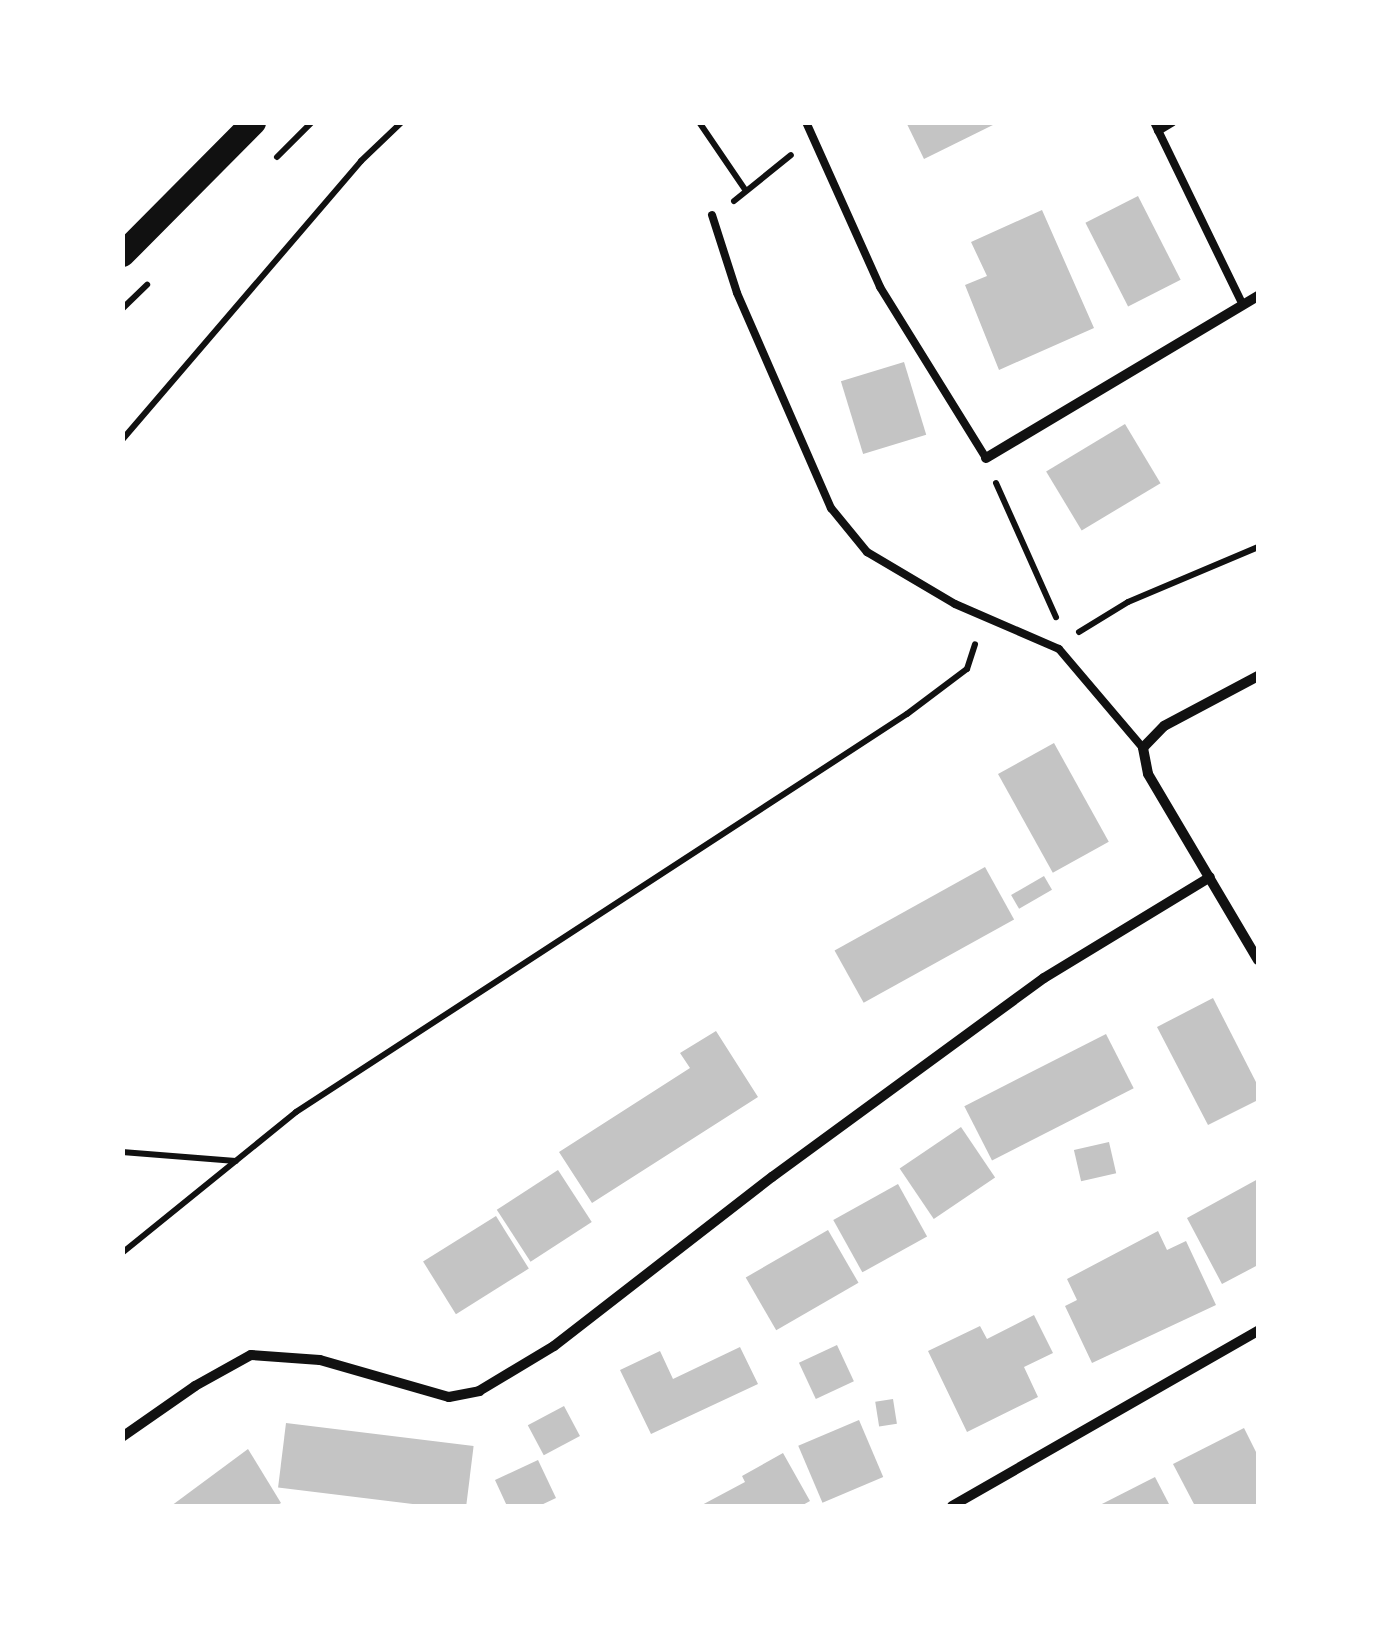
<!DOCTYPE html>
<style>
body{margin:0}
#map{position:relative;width:1381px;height:1629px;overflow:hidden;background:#fff;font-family:"Sofia Sans Condensed",sans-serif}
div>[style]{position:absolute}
.building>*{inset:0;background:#c4c4c4;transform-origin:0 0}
.path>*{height:6px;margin:-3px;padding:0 3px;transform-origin:3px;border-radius:3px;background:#111}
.service>*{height:8px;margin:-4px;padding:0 4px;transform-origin:4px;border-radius:4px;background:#111}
.minor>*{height:10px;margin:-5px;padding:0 5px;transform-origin:5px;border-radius:5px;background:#111}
.primary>*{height:25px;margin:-12.5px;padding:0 12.5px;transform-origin:12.5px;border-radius:12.5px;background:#111}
span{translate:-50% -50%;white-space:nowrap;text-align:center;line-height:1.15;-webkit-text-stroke:8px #fff;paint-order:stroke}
.frame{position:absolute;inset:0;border:125px solid #fff;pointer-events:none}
</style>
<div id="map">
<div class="building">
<div style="clip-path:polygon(906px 122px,999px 122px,924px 159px)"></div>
<div style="left:1138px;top:196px;width:94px;height:59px;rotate:63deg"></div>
<div style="clip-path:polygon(1042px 210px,1094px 328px,999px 370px,965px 285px,987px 276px,971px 242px)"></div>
<div style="left:904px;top:362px;width:76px;height:66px;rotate:73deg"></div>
<div style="left:1125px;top:424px;width:69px;height:92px;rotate:59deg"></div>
<div style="left:1054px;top:743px;width:113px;height:64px;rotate:61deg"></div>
<div style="left:985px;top:867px;width:60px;height:172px;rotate:61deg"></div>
<div style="left:1044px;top:876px;width:16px;height:38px;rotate:60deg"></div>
<div style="clip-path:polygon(1213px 998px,1258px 1086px,1258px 1100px,1208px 1125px,1157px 1027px)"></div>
<div style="clip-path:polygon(716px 1031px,758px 1097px,592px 1203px,559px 1152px,690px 1068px,680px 1053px)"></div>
<div style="left:1106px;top:1034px;width:61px;height:159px;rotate:63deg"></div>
<div style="left:961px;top:1127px;width:61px;height:74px;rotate:56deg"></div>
<div style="left:1109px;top:1142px;width:32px;height:36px;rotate:77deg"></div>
<div style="left:558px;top:1170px;width:62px;height:73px;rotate:57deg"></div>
<div style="clip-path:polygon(1258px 1179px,1258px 1265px,1222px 1284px,1187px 1218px)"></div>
<div style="left:898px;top:1184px;width:60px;height:74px;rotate:61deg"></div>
<div style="left:496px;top:1216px;width:62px;height:86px;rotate:58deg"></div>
<div style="left:828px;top:1230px;width:61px;height:95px;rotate:60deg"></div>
<div style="clip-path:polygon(1158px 1231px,1167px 1250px,1186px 1241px,1216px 1305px,1092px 1363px,1065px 1306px,1077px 1300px,1067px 1279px)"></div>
<div style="clip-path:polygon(1034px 1315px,1053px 1353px,1024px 1367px,1038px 1397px,967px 1432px,928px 1351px,980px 1326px,987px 1339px)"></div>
<div style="left:837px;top:1345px;width:40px;height:42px;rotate:65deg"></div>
<div style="clip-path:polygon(740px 1347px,758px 1384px,651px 1434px,620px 1370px,660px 1351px,673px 1379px)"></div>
<div style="left:893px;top:1399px;width:25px;height:18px;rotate:81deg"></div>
<div style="left:564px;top:1406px;width:34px;height:41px;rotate:62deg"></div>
<div style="left:859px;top:1420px;width:62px;height:66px;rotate:67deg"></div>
<div style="left:286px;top:1423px;width:189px;height:65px;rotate:7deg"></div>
<div style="clip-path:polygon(1244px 1428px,1258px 1456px,1258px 1506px,1195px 1506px,1173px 1464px)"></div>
<div style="clip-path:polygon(248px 1449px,281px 1503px,276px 1506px,171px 1506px)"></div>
<div style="clip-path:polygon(783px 1453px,810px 1501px,801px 1506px,700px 1506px,745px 1482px,742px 1476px)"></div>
<div style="clip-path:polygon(538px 1460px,556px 1498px,539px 1506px,507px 1506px,495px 1480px)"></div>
<div style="clip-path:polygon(1155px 1477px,1170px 1506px,1098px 1506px)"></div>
</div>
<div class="path">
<div style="left:699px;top:122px;width:83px;rotate:55.7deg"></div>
<div style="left:277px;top:157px;width:49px;rotate:-45deg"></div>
<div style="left:734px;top:201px;width:73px;rotate:-38.9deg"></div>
<div style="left:122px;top:309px;width:35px;rotate:-44deg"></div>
<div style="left:122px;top:440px;width:367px;rotate:-49.4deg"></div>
<div style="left:361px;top:161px;width:57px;rotate:-43.6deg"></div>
<div style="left:996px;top:483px;width:147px;rotate:65.9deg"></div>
<div style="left:1079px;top:632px;width:57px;rotate:-31.5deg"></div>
<div style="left:1128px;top:602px;width:141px;rotate:-22.9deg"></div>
<div style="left:122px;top:1152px;width:114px;rotate:4.5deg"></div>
<div style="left:122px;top:1253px;width:224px;rotate:-39deg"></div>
<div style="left:296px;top:1112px;width:729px;rotate:-33.08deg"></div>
<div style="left:907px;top:714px;width:75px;rotate:-36.9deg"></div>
<div style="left:967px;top:669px;width:26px;rotate:-72deg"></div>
</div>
<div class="service">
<div style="left:806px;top:122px;width:181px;rotate:65.8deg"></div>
<div style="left:880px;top:287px;width:201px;rotate:58.2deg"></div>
<div style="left:1154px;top:122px;width:203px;rotate:64.1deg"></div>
<div style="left:1158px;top:131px;width:17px;rotate:-31deg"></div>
<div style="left:712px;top:215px;width:82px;rotate:72.2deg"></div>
<div style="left:737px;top:293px;width:235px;rotate:66.4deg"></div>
<div style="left:831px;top:508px;width:57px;rotate:50.7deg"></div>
<div style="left:867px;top:552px;width:102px;rotate:30.6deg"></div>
<div style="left:955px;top:604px;width:113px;rotate:23.4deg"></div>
<div style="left:1059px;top:649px;width:130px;rotate:49.7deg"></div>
</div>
<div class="minor">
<div style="left:986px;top:458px;width:317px;rotate:-30.8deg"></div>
<div style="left:1258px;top:676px;width:106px;rotate:152deg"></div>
<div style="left:1164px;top:726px;width:30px;rotate:134deg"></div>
<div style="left:1143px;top:748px;width:26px;rotate:79deg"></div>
<div style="left:1148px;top:774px;width:216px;rotate:59.4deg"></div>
<div style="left:122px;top:1437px;width:89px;rotate:-34.9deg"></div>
<div style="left:195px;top:1386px;width:64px;rotate:-29deg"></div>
<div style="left:251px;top:1355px;width:69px;rotate:4.1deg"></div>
<div style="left:320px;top:1360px;width:134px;rotate:16deg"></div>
<div style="left:449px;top:1397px;width:31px;rotate:-11deg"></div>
<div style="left:479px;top:1391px;width:87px;rotate:-31deg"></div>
<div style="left:554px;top:1346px;width:276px;rotate:-37.8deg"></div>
<div style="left:772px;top:1177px;width:337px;rotate:-36.2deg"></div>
<div style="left:1044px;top:978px;width:194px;rotate:-31.3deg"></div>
<div style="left:952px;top:1506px;width:353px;rotate:-29.8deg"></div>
</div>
<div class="primary">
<div style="left:122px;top:254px;width:186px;rotate:-45.2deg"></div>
</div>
<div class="frame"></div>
</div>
